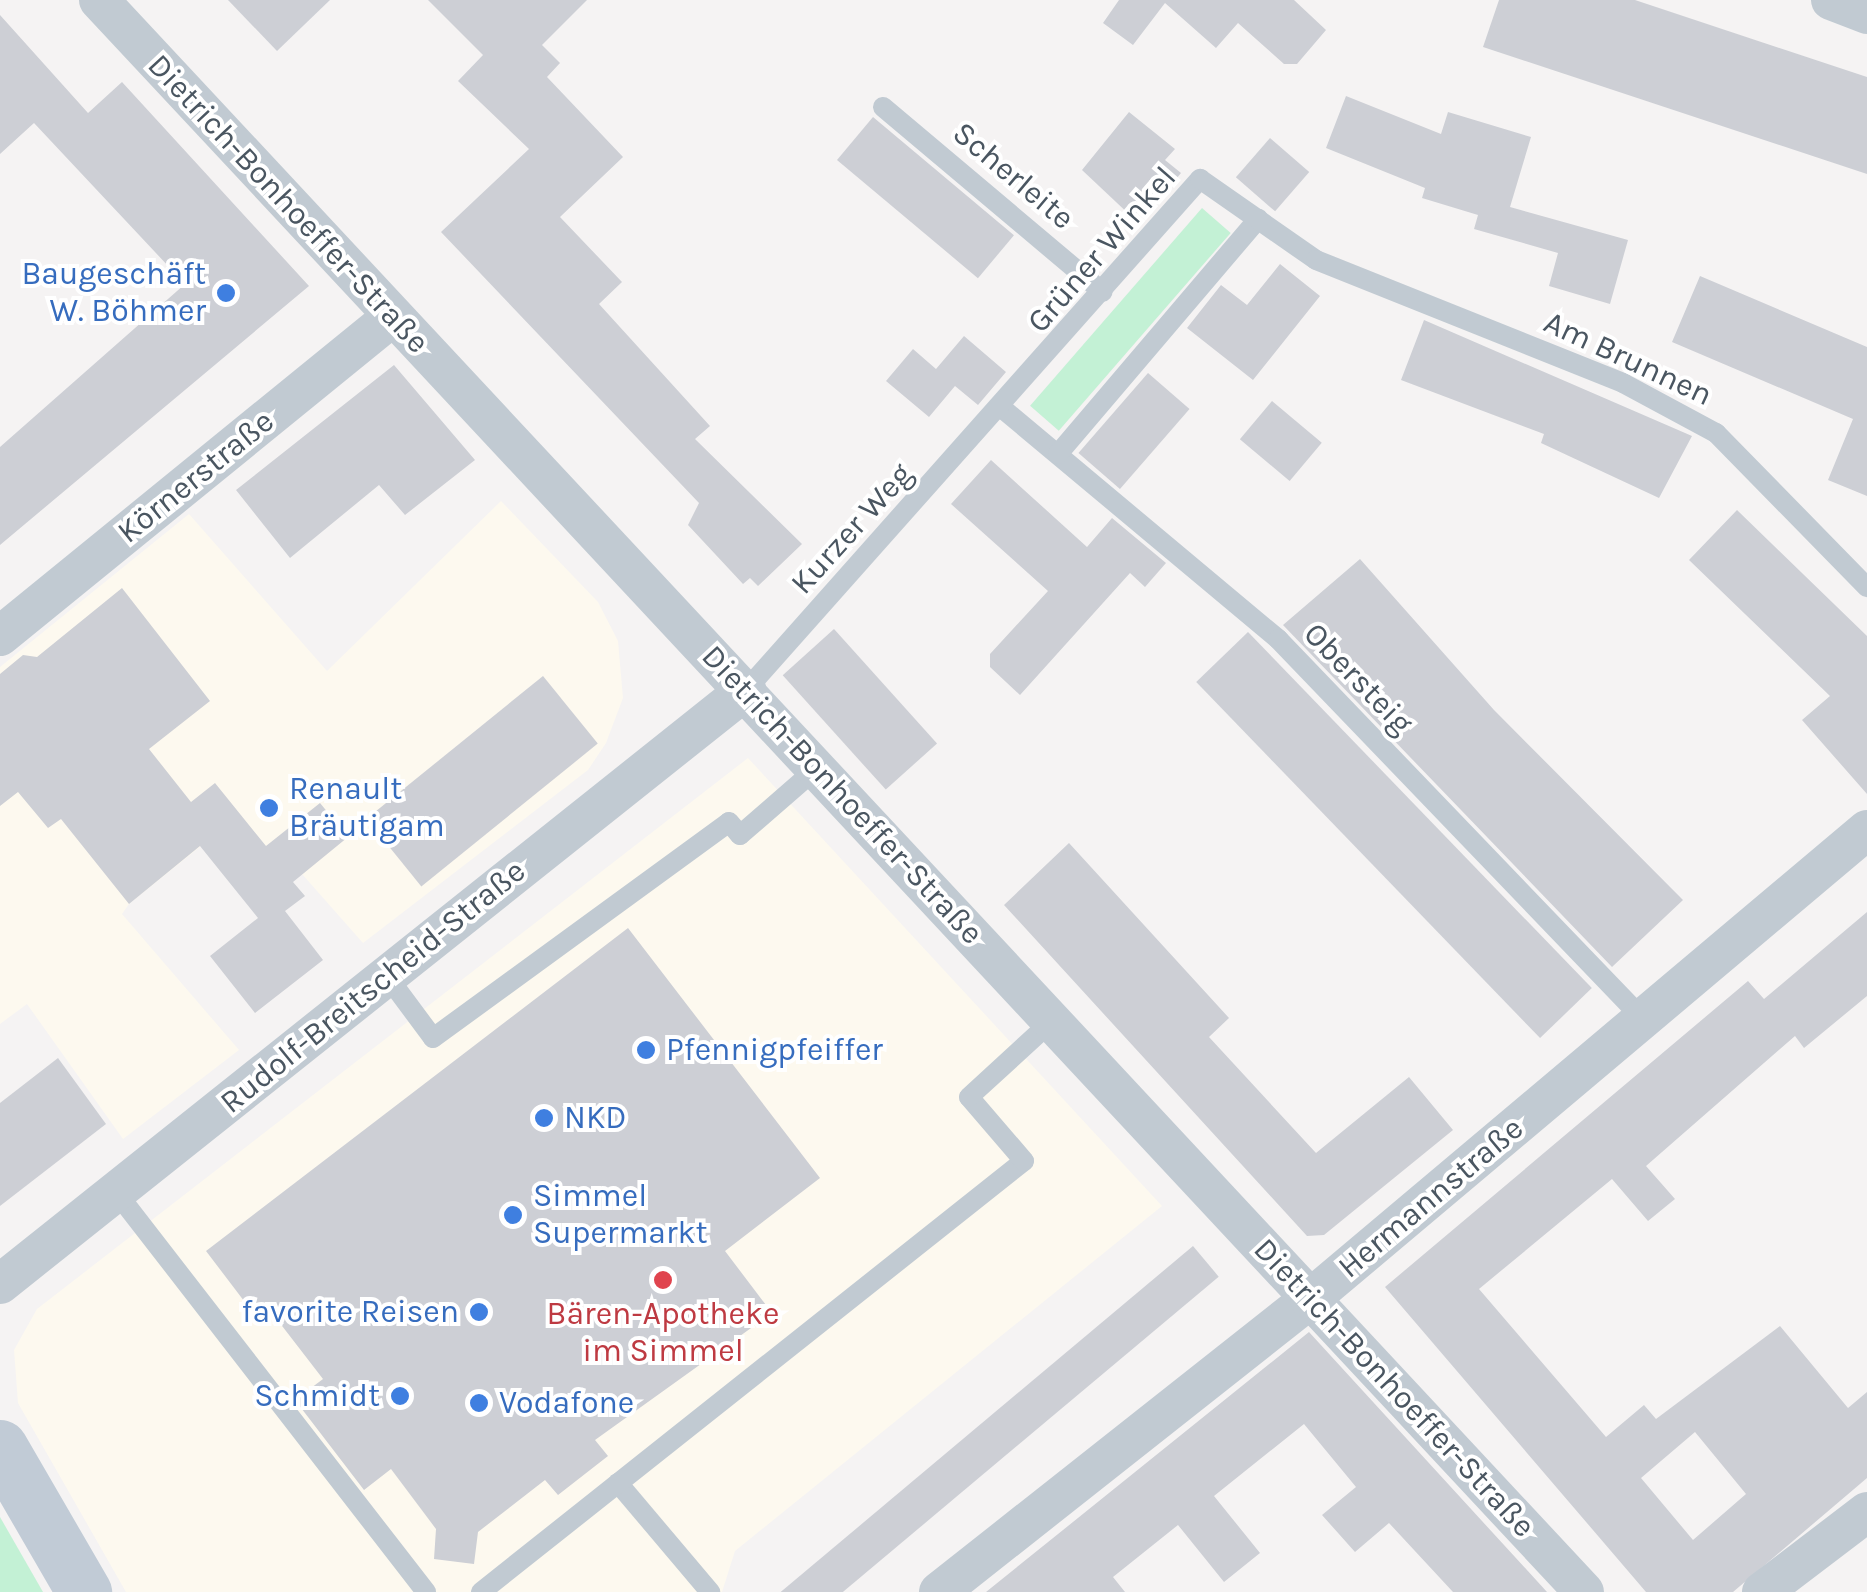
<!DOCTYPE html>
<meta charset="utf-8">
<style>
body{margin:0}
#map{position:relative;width:1867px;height:1592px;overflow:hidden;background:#f5f3f3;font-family:Karla,sans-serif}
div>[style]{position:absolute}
.commercial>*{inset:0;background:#fdf9ef}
.green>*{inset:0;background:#c3f1d5;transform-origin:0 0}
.building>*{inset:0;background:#cdcfd5;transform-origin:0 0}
.lane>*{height:20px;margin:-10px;padding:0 10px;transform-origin:10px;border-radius:10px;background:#c1cad2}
.street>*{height:40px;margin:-20px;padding:0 20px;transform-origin:20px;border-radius:20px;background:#c1cad2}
.secondary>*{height:55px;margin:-27.5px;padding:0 27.5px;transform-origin:27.5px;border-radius:27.5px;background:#c1cbd6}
.dots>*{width:28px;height:28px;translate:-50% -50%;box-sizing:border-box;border:5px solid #fff;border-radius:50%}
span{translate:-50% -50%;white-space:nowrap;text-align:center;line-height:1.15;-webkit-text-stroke:8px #fff;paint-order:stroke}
.street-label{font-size:32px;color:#4a5661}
.shop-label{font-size:32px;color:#366cbe}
.right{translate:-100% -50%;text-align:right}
.left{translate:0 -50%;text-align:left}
.health-label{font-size:32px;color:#be3a42}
</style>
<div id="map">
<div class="commercial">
<div style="clip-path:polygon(501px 501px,598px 602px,618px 641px,623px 698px,606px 743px,588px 770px,363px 943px,302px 874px,201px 846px,129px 904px,122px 914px,239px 1050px,123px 1139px,27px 1004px,0 1024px,0 667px,189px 514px,327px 671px)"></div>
<div style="clip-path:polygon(748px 758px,1162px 1206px,735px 1551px,722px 1592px,126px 1592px,18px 1403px,14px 1350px,37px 1309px)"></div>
</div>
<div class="green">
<div style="left:1202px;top:208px;width:38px;height:262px;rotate:41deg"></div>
<div style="clip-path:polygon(0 1517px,43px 1592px,0 1592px)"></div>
</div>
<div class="building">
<div style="clip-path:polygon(228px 0,330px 0,277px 51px)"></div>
<div style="clip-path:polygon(428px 0,587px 0,542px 45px,560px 63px,547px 77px,623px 157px,560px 217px,622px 282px,599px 304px,710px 426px,695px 439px,802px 544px,758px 586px,750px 578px,743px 584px,688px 525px,699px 503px,441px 232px,529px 149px,458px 81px,483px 55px)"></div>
<div style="clip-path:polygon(1119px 0,1294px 0,1326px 30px,1297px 64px,1284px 64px,1238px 23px,1216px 48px,1165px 3px,1133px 45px,1103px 23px)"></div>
<div style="clip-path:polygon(1499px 0,1635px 0,1867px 77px,1867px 174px,1483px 47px)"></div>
<div style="clip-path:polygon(0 15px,88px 113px,122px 82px,309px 286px,0 545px,0 447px,185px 284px,34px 123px,0 154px)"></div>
<div style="clip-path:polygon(1346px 96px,1441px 134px,1448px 112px,1531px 137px,1510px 207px,1628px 240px,1610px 304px,1549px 286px,1558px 253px,1474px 229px,1478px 215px,1422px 198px,1425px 188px,1326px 148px)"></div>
<div style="clip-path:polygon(1129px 112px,1175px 149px,1165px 160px,1181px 173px,1148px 213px,1142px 207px,1133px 218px,1082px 170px)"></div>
<div style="left:873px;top:117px;width:184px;height:56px;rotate:40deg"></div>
<div style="left:1270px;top:138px;width:52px;height:52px;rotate:41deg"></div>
<div style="clip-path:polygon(1280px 264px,1320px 296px,1253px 380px,1187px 328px,1221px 285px,1247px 305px)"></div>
<div style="clip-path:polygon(1700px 276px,1867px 347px,1867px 496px,1828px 480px,1853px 419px,1672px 342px)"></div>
<div style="clip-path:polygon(1424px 320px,1692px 436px,1659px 498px,1541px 443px,1544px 434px,1401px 380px)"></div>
<div style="clip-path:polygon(964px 336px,1006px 372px,978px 405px,955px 386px,929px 417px,886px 381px,913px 349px,936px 369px)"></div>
<div style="clip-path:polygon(394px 365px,475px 460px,405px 515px,379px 485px,290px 558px,236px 490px)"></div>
<div style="left:1148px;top:373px;width:55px;height:106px;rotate:41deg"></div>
<div style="left:1272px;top:401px;width:65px;height:50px;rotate:40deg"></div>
<div style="clip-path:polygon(991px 460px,1087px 547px,1112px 518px,1166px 563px,1145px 587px,1130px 573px,1020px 695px,990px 667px,990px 654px,1048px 591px,951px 504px)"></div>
<div style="clip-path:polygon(1737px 510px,1867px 636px,1867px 794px,1802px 720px,1830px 696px,1689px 560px)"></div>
<div style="clip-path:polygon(1360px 559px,1494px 710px,1683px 900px,1612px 967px,1283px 625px)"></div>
<div style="clip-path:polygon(122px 588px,210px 701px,149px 749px,191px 802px,215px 783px,266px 846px,320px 803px,348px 837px,293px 882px,305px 896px,285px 911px,323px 960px,255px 1013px,210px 956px,258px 918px,200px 846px,129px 904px,61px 819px,48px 828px,18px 792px,0 806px,0 674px,23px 655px,37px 657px)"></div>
<div style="left:834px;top:629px;width:154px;height:69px;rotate:48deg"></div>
<div style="left:1248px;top:632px;width:495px;height:72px;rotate:46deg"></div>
<div style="left:543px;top:676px;width:87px;height:227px;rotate:51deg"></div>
<div style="clip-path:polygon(1069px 843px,1229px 1018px,1209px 1037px,1316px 1153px,1409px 1077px,1453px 1130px,1324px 1235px,1307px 1236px,1004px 905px)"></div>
<div style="clip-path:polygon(evenodd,1867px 912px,1867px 996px,1804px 1048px,1795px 1036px,1646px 1166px,1675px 1199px,1648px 1221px,1612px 1179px,1479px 1289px,1606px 1437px,1644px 1405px,1656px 1419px,1780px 1326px,1848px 1408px,1867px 1392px,1867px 1478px,1733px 1592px,1646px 1592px,1385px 1287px,1748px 981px,1764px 999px,1867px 912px,1695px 1432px,1746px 1494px,1693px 1540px,1641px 1478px,1695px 1432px)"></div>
<div style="clip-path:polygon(628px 928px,820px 1178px,725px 1251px,772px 1313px,595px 1440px,608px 1456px,558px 1495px,545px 1480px,478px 1532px,474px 1564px,434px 1559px,436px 1529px,391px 1469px,364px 1490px,295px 1400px,323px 1379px,269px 1309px,257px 1318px,206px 1251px)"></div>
<div style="clip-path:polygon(58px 1058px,106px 1124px,0 1206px,0 1103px)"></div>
<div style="left:1193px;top:1246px;width:40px;height:553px;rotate:50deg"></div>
<div style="clip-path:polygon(1309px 1332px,1547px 1592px,1453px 1592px,1389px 1523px,1355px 1552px,1322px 1515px,1356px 1487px,1304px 1424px,1214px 1496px,1260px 1553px,1224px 1582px,1178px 1525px,1113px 1577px,1125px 1592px,986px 1592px)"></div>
</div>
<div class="lane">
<div style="left:883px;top:107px;width:287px;rotate:40.1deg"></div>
<div style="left:1003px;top:409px;width:359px;rotate:39.9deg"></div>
<div style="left:1278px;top:639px;width:528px;rotate:46.15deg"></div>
<div style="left:1058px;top:454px;width:309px;rotate:-49.6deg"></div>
<div style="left:746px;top:690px;width:684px;rotate:-48.38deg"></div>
<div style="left:1200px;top:179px;width:141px;rotate:34.9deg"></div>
<div style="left:1316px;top:260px;width:331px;rotate:21.8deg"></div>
<div style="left:1623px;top:383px;width:106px;rotate:28.3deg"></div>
<div style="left:1716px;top:433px;width:216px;rotate:45.6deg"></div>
<div style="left:387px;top:976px;width:77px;rotate:53.4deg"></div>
<div style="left:433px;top:1038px;width:366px;rotate:-36.1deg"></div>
<div style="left:729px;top:822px;width:17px;rotate:50deg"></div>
<div style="left:740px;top:835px;width:102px;rotate:-41deg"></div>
<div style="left:116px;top:1192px;width:506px;rotate:52.22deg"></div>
<div style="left:618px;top:1483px;width:143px;rotate:49.8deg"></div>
<div style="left:481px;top:1592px;width:693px;rotate:-38.44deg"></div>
<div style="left:1024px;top:1161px;width:84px;rotate:-130.7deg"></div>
<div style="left:969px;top:1097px;width:113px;rotate:-42.5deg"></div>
</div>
<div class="street">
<div style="left:99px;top:0;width:2177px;rotate:46.99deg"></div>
<div style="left:1831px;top:0;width:39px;rotate:21deg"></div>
<div style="left:0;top:636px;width:505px;rotate:-39.14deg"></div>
<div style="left:0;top:1284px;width:954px;rotate:-38.53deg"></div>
<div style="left:939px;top:1592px;width:473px;rotate:-38.3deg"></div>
<div style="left:1310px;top:1299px;width:728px;rotate:-40.1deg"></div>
<div style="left:1762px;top:1592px;width:132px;rotate:-37.3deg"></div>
</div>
<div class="secondary">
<div style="left:0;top:1447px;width:168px;rotate:59.9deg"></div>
</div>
<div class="dots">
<div style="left:226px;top:293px;background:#3f7fe0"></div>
<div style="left:269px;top:808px;background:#3f7fe0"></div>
<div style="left:646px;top:1050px;background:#3f7fe0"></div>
<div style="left:544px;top:1118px;background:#3f7fe0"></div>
<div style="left:513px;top:1215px;background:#3f7fe0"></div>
<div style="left:663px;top:1280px;background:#e0444e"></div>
<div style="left:479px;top:1312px;background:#3f7fe0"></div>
<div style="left:400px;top:1396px;background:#3f7fe0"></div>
<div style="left:479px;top:1403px;background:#3f7fe0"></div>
</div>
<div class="street-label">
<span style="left:1013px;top:176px;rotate:40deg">Scherleite</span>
<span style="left:288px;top:204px;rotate:47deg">Dietrich-Bonhoeffer-Straße</span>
<span style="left:1102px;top:250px;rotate:-49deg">Grüner Winkel</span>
<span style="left:1628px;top:359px;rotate:25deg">Am Brunnen</span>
<span style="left:196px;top:477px;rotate:-39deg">Körnerstraße</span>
<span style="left:852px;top:529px;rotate:-48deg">Kurzer Weg</span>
<span style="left:1358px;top:679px;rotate:46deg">Obersteig</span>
<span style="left:842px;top:795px;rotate:47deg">Dietrich-Bonhoeffer-Straße</span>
<span style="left:373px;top:987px;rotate:-39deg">Rudolf-Breitscheid-Straße</span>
<span style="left:1431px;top:1198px;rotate:-40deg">Hermannstraße</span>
<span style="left:1394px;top:1388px;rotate:47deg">Dietrich-Bonhoeffer-Straße</span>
</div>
<div class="shop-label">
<span class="right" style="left:206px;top:293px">Baugeschäft<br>W. Böhmer</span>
<span class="left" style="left:289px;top:808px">Renault<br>Bräutigam</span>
<span class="left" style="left:666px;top:1050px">Pfennigpfeiffer</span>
<span class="left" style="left:564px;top:1118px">NKD</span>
<span class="left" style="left:533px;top:1215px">Simmel<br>Supermarkt</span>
<span class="right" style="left:459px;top:1312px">favorite Reisen</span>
<span class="right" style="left:380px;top:1396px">Schmidt</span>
<span class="left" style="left:499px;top:1403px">Vodafone</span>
</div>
<div class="health-label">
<span style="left:663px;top:1333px">Bären-Apotheke<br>im Simmel</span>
</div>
</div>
